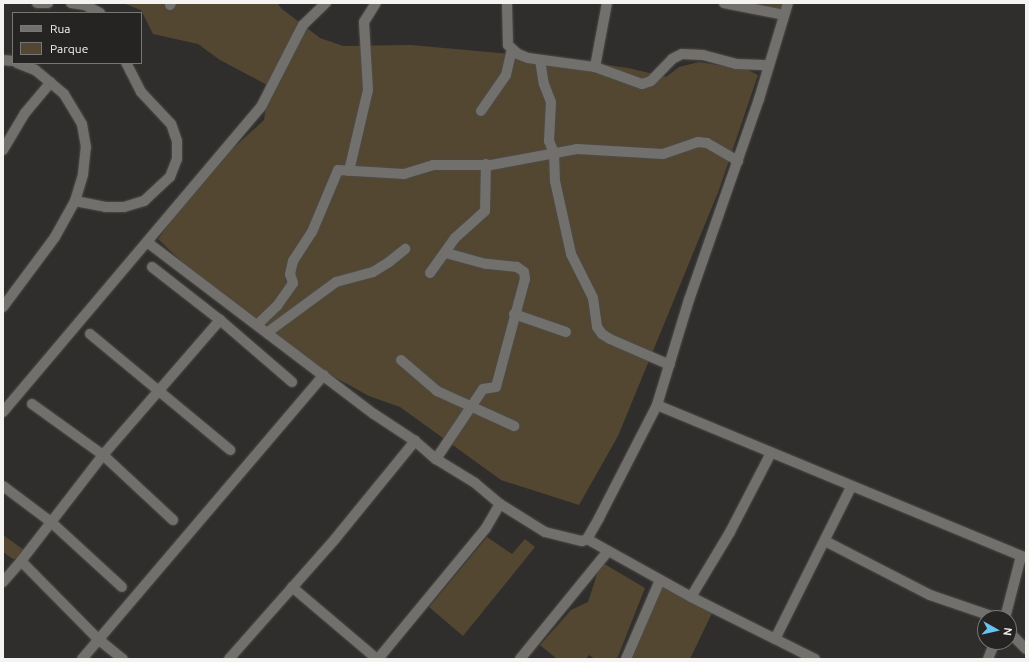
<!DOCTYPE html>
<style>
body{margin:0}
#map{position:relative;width:1029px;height:662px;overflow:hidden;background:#302e2c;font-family:Ubuntu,sans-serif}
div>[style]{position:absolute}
.green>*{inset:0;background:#534731}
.roads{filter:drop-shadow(0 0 1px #4d4b49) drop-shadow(0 0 1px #4d4b49)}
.minor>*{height:10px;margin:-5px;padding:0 5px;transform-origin:5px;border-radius:5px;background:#72706d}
span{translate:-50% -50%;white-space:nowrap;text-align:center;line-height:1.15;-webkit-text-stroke:4px #262422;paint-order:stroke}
.frame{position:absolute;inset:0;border:4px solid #f4f3f2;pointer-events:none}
.legend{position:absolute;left:12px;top:12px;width:130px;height:52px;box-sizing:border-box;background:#262422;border:1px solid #787775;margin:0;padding:5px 7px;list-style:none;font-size:12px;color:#f4f3f2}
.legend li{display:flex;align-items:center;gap:8px;height:20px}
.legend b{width:20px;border:1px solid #787775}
.north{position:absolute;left:977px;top:610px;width:40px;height:40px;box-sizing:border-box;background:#262422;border:1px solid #787775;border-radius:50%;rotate:98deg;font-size:11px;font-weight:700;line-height:16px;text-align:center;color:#f4f3f2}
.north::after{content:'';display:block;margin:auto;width:14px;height:18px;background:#67c4f0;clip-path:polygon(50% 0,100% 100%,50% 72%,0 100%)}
</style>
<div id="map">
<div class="green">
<div style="clip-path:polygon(123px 3px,277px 3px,282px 9px,320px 38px,343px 46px,411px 45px,565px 59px,628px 68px,666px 77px,679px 67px,699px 62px,748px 70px,758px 75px,719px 190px,662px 329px,618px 436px,579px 505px,501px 480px,400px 407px,369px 396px,327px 373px,204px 283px,158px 239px,204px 175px,264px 120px,269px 86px,220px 60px,198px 44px,153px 34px,141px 10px)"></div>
<div style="clip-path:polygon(744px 3px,784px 3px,781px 13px)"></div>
<div style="clip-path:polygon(3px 535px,24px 550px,17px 559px,13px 559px,3px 552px)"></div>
<div style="clip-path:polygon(487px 537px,512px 554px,525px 539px,535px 547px,463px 636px,429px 607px)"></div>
<div style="clip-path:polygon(601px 562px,645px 588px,617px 659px,595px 659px,589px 655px,586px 659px,557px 659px,540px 645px,571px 610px,588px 602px)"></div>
<div style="clip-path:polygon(662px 586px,712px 613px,690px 659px,632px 659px)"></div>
</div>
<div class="roads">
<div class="minor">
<div style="left:37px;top:3px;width:11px"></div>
<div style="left:71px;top:3px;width:14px;rotate:8deg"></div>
<div style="left:85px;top:5px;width:17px;rotate:28deg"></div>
<div style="left:507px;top:3px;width:42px;rotate:88.6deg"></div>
<div style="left:508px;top:45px;width:13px;rotate:42deg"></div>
<div style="left:518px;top:54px;width:11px;rotate:22deg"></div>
<div style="left:528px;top:58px;width:68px;rotate:7.7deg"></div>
<div style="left:595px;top:67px;width:50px;rotate:19.9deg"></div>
<div style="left:642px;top:84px;width:9px;rotate:-18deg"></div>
<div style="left:651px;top:81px;width:30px;rotate:-46deg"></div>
<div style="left:672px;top:59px;width:11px;rotate:-27deg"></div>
<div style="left:682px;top:54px;width:21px;rotate:3deg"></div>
<div style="left:703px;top:55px;width:34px;rotate:15deg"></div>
<div style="left:736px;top:64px;width:33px;rotate:2deg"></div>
<div style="left:724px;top:3px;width:61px;rotate:11.3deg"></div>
<div style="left:170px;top:5px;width:2px;rotate:-63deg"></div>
<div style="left:3px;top:60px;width:10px;rotate:6deg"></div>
<div style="left:540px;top:60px;width:24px;rotate:81deg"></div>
<div style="left:544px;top:84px;width:19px;rotate:69deg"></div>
<div style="left:551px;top:102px;width:39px;rotate:93deg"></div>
<div style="left:549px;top:141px;width:13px;rotate:67deg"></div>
<div style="left:554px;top:153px;width:28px;rotate:88deg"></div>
<div style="left:555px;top:181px;width:75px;rotate:77.6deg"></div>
<div style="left:571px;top:254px;width:49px;rotate:63.4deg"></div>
<div style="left:593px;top:298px;width:29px;rotate:82deg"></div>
<div style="left:597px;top:327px;width:9px;rotate:54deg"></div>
<div style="left:602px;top:334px;width:9px;rotate:32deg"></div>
<div style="left:610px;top:339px;width:65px;rotate:23.4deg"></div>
<div style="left:595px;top:67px;width:65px;rotate:-79.4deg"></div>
<div style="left:481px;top:111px;width:44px;rotate:-55.2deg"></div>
<div style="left:506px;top:75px;width:26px;rotate:-77deg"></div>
<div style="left:3px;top:150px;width:43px;rotate:-59.3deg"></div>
<div style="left:25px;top:113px;width:40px;rotate:-50deg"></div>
<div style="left:349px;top:171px;width:83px;rotate:-76.8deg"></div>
<div style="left:368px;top:90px;width:68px;rotate:-93.4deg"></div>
<div style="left:364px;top:22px;width:22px;rotate:-58deg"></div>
<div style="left:75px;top:201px;width:31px;rotate:11deg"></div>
<div style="left:105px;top:207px;width:19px"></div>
<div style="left:124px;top:207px;width:21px;rotate:-17deg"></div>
<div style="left:144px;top:201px;width:35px;rotate:-43deg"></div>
<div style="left:170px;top:177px;width:19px;rotate:-69deg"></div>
<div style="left:177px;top:159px;width:18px;rotate:-90deg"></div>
<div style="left:177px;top:141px;width:18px;rotate:-109deg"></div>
<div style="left:171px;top:124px;width:44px;rotate:-133.2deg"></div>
<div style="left:141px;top:92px;width:33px;rotate:-117deg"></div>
<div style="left:147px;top:242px;width:285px;rotate:37.2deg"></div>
<div style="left:374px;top:414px;width:49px;rotate:33.4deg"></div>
<div style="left:415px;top:441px;width:28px;rotate:41deg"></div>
<div style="left:436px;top:459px;width:46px;rotate:31.6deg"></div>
<div style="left:475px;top:483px;width:33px;rotate:40deg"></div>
<div style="left:500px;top:504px;width:53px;rotate:31.9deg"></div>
<div style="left:545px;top:532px;width:38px;rotate:14deg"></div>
<div style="left:582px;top:541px;width:5px;rotate:-22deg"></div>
<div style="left:587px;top:539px;width:24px;rotate:-60deg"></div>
<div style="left:599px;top:518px;width:127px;rotate:-62.8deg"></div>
<div style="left:657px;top:405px;width:110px;rotate:-73.1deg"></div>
<div style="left:689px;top:300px;width:213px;rotate:-70.8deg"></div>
<div style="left:759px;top:99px;width:100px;rotate:-73.2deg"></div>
<div style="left:152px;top:267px;width:86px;rotate:37.9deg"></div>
<div style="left:220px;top:320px;width:95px;rotate:40.7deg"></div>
<div style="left:430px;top:273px;width:43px;rotate:-54.5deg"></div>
<div style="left:455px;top:238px;width:40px;rotate:-42deg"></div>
<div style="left:485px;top:211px;width:47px;rotate:-88.8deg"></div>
<div style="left:3px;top:307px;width:87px;rotate:-53.4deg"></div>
<div style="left:55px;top:237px;width:41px;rotate:-60.9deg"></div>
<div style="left:75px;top:201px;width:28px;rotate:-73deg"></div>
<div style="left:83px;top:174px;width:27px;rotate:-84deg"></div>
<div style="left:86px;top:147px;width:23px;rotate:-100deg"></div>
<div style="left:82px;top:124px;width:35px;rotate:-121deg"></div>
<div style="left:64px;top:94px;width:38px;rotate:-140deg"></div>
<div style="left:35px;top:70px;width:19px;rotate:-159deg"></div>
<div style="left:514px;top:314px;width:55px;rotate:19.1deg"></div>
<div style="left:257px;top:325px;width:28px;rotate:-44deg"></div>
<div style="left:277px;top:306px;width:28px;rotate:-55deg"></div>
<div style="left:293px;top:283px;width:9px;rotate:-108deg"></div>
<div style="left:290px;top:274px;width:13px;rotate:-77deg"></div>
<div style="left:293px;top:261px;width:35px;rotate:-57deg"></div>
<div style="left:312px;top:232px;width:67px;rotate:-67.2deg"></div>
<div style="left:338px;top:170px;width:66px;rotate:3.5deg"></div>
<div style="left:404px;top:174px;width:30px;rotate:-17deg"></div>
<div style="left:433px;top:165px;width:58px"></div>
<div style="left:491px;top:165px;width:87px;rotate:-10.5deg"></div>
<div style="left:577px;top:149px;width:86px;rotate:3.3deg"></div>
<div style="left:663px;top:154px;width:37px;rotate:-19deg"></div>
<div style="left:698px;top:142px;width:9px;rotate:6deg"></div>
<div style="left:707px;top:143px;width:36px;rotate:30deg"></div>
<div style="left:268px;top:332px;width:84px;rotate:-36.3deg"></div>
<div style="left:336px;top:282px;width:38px;rotate:-15deg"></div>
<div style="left:373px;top:272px;width:19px;rotate:-32deg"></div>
<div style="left:389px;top:262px;width:21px;rotate:-39deg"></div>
<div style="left:90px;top:334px;width:182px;rotate:39.6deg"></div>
<div style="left:401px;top:360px;width:48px;rotate:40.7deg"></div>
<div style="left:437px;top:391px;width:85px;rotate:24.4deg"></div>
<div style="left:32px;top:404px;width:87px;rotate:35.7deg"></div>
<div style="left:103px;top:455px;width:134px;rotate:127.7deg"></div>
<div style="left:21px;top:561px;width:110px;rotate:45.4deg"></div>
<div style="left:98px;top:639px;width:32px;rotate:39deg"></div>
<div style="left:657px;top:405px;width:399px;rotate:22.5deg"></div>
<div style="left:3px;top:412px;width:399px;rotate:-49.8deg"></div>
<div style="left:261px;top:107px;width:92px;rotate:-62.9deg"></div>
<div style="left:303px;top:25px;width:32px;rotate:-44deg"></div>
<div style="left:436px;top:459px;width:84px;rotate:-56.1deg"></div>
<div style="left:483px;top:389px;width:13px;rotate:-9deg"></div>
<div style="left:496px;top:387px;width:112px;rotate:-75deg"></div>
<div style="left:525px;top:279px;width:7px;rotate:-98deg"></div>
<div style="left:524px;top:272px;width:9px;rotate:-144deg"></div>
<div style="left:517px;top:267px;width:31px;rotate:-174deg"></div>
<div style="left:486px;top:264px;width:41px;rotate:-164.6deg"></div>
<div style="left:3px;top:486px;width:60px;rotate:36.9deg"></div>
<div style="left:51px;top:522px;width:96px;rotate:42.5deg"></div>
<div style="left:173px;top:520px;width:96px;rotate:-137.1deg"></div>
<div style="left:103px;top:455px;width:179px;rotate:-49.1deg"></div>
<div style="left:587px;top:539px;width:119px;rotate:29.1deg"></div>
<div style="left:691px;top:597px;width:94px;rotate:26.6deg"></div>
<div style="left:825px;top:541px;width:118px;rotate:27.2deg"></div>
<div style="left:930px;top:595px;width:71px;rotate:18.9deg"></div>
<div style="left:3px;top:582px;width:28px;rotate:-49deg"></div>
<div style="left:292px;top:587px;width:111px;rotate:40.3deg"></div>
<div style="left:691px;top:597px;width:76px;rotate:-59deg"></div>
<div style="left:730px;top:532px;width:89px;rotate:-62.6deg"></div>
<div style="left:1005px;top:618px;width:64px;rotate:-75.5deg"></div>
<div style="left:1009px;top:632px;width:24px;rotate:45deg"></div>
<div style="left:82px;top:659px;width:373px;rotate:-49.6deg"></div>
<div style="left:229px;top:659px;width:160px;rotate:-48.5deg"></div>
<div style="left:335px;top:539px;width:127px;rotate:-50.8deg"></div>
<div style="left:378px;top:659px;width:170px;rotate:-50.5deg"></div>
<div style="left:486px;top:528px;width:28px;rotate:-60deg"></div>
<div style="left:520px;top:659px;width:139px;rotate:-50.8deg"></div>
<div style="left:626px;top:659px;width:86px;rotate:-66.7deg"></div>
<div style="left:815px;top:659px;width:45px;rotate:-153.4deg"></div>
<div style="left:775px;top:639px;width:170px;rotate:-63.4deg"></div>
<div style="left:988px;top:659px;width:18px;rotate:-68deg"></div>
</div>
</div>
<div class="frame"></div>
<ul class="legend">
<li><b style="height:5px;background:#72706d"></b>Rua</li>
<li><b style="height:11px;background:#534731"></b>Parque</li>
</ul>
<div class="north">N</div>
</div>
